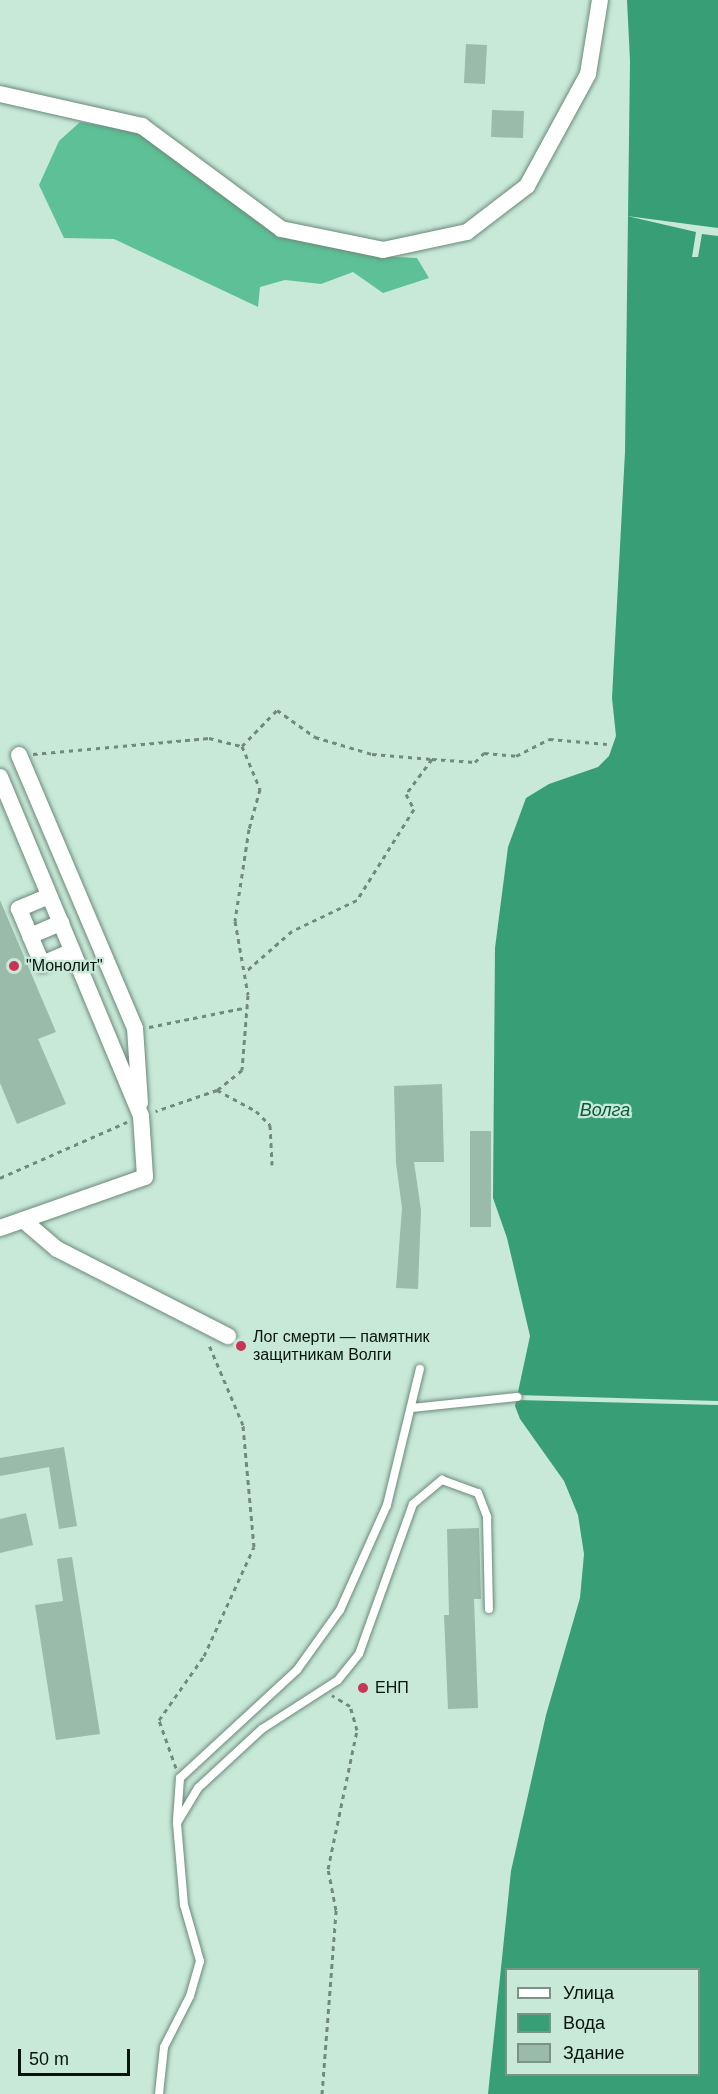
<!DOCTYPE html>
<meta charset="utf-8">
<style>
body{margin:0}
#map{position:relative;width:718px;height:2094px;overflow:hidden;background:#c8e9d8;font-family:Arial,sans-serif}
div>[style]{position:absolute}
.forest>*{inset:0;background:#5dc096}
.water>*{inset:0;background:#379e75}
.pier>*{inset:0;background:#c8e9d8}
.building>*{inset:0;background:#9abaaa;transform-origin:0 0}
.path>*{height:3px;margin-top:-1.5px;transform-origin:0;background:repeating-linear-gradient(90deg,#728a7e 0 4.5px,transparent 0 9px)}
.roads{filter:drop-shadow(0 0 2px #6b897a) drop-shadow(0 0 2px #6b897a)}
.lane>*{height:8px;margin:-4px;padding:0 4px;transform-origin:4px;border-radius:4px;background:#fff}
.street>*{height:16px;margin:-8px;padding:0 8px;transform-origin:8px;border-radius:8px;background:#fff}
.dots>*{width:16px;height:16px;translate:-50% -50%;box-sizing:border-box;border:3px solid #c8e9d8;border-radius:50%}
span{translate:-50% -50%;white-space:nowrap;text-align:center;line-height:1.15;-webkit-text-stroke:4.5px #c8e9d8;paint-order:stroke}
.poi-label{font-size:16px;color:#07130d}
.left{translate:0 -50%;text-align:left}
.water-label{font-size:18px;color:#085a3e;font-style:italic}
.legend{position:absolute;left:505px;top:1968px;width:195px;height:108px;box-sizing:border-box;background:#c8e9d8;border:2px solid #7b9387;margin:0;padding:8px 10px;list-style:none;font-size:18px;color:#07130d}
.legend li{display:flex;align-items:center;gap:12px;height:30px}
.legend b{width:30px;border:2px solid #7b9387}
.scale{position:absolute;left:18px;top:2049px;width:112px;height:27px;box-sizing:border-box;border:3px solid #07130d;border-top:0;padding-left:8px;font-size:18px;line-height:21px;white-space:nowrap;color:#07130d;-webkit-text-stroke:4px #c8e9d8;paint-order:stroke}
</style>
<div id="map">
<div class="forest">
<div style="clip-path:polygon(80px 122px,139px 132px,272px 232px,376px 256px,417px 258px,429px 278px,383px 293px,353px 272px,321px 284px,285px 280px,260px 287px,258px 307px,114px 239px,64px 238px,39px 185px,59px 141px)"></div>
</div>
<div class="water">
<div style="clip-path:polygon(evenodd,627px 0,718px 0,718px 2094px,488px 2094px,511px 1871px,546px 1715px,580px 1598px,584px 1554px,578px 1515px,564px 1481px,520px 1419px,515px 1406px,530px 1336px,507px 1238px,493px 1198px,495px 948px,508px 847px,526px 798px,549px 784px,598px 767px,609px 756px,616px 736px,612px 698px,625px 452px,630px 61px,627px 0,506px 1970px,698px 1970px,698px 2074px,506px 2074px,506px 1970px)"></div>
</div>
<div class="pier">
<div style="clip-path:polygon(627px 216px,718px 228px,718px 236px,702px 234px,698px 257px,692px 257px,696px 232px)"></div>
<div style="clip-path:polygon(517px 1395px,718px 1401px,718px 1405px,516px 1400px)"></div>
</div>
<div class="building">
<div style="left:466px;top:44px;width:21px;height:39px;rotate:3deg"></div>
<div style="left:492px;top:110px;width:32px;height:27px;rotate:2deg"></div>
<div style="clip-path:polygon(0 900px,56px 1032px,38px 1039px,66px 1104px,17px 1124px,0 1083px)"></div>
<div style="clip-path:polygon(442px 1084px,444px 1162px,414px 1162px,421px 1210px,418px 1289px,396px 1288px,402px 1208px,396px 1163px,394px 1086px)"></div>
<div style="left:470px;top:1131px;width:21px;height:96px"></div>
<div style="clip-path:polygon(64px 1447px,77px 1526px,59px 1529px,49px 1467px,0 1476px,0 1458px)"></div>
<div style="clip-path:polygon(26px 1513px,33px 1545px,0 1553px,0 1519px)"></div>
<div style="clip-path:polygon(479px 1528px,481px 1599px,474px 1599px,478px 1708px,448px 1709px,444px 1615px,449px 1615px,447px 1529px)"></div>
<div style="clip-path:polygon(72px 1557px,100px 1734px,56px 1740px,35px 1605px,63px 1601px,57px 1559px)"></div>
</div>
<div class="path">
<div style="left:242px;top:746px;width:50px;rotate:-45.8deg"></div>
<div style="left:277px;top:710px;width:47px;rotate:35.4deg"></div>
<div style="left:315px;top:737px;width:59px;rotate:16.6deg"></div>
<div style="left:372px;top:754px;width:60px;rotate:4.8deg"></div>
<div style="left:432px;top:759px;width:44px;rotate:126.6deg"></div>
<div style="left:406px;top:794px;width:17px;rotate:62deg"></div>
<div style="left:414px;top:809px;width:107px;rotate:122.1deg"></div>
<div style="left:357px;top:900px;width:72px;rotate:154.5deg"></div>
<div style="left:292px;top:931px;width:62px;rotate:138.9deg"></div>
<div style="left:33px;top:754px;width:177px;rotate:-5.2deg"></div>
<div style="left:209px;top:738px;width:34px;rotate:14deg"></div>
<div style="left:242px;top:746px;width:47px;rotate:67.3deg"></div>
<div style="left:260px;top:789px;width:41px;rotate:105.4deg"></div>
<div style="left:249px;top:829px;width:93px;rotate:98.7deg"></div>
<div style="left:235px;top:921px;width:75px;rotate:80deg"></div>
<div style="left:248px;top:995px;width:75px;rotate:94.6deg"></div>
<div style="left:242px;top:1070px;width:32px;rotate:141deg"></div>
<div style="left:217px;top:1090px;width:65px;rotate:161deg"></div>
<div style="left:432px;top:759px;width:43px;rotate:4deg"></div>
<div style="left:475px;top:762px;width:13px;rotate:-45deg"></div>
<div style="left:484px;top:753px;width:32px;rotate:5deg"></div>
<div style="left:516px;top:756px;width:37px;rotate:-27deg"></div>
<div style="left:549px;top:739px;width:58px;rotate:4.9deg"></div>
<div style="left:149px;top:1027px;width:101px;rotate:-11.4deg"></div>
<div style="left:217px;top:1090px;width:44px;rotate:28.3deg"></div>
<div style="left:256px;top:1111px;width:20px;rotate:45deg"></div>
<div style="left:270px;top:1125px;width:40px;rotate:87.1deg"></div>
<div style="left:0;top:1178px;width:139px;rotate:-23.8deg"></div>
<div style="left:176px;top:1768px;width:51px;rotate:-109.5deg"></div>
<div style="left:159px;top:1720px;width:78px;rotate:-54.9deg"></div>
<div style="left:204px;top:1656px;width:120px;rotate:-65.4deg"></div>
<div style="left:254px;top:1547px;width:122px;rotate:-95.2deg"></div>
<div style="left:243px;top:1425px;width:87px;rotate:-113deg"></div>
<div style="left:322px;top:2094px;width:185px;rotate:-85.6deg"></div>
<div style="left:336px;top:1910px;width:42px;rotate:-101deg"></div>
<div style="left:328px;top:1869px;width:142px;rotate:-78.2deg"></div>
<div style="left:357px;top:1730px;width:25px;rotate:-106deg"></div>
<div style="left:350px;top:1706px;width:21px;rotate:-149deg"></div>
</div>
<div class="roads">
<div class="lane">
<div style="left:411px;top:1408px;width:107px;rotate:-5.9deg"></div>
<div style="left:177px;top:1820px;width:42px;rotate:-85.9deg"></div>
<div style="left:180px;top:1778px;width:159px;rotate:-42.7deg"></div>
<div style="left:297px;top:1670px;width:74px;rotate:-54.4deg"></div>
<div style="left:340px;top:1610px;width:115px;rotate:-65.9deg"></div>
<div style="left:387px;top:1505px;width:140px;rotate:-76.4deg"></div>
<div style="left:159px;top:2094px;width:47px;rotate:-83.9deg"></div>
<div style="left:164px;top:2047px;width:57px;rotate:-63deg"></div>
<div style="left:190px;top:1996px;width:36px;rotate:-74deg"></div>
<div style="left:200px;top:1961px;width:58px;rotate:-105.9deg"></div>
<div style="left:184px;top:1905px;width:82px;rotate:-94.9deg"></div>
<div style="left:177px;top:1823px;width:41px;rotate:-59deg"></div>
<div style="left:198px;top:1788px;width:87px;rotate:-42.7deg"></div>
<div style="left:262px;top:1729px;width:90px;rotate:-32.8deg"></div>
<div style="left:338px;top:1680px;width:33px;rotate:-51deg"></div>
<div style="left:359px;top:1654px;width:159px;rotate:-70.2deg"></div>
<div style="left:413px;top:1504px;width:38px;rotate:-40deg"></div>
<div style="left:442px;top:1480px;width:38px;rotate:20deg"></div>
<div style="left:478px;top:1493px;width:26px;rotate:69deg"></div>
<div style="left:487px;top:1517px;width:92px;rotate:88.8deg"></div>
</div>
<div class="street">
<div style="left:0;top:94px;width:146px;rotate:12.7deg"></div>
<div style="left:142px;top:126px;width:173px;rotate:36.5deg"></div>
<div style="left:281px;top:229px;width:104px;rotate:11.6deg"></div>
<div style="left:383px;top:250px;width:86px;rotate:-12.1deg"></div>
<div style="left:467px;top:232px;width:76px;rotate:-37.5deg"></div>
<div style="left:527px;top:186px;width:128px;rotate:-61.4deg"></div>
<div style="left:588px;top:74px;width:75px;rotate:-80.8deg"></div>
<div style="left:19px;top:755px;width:297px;rotate:67deg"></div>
<div style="left:135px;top:1028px;width:75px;rotate:86.2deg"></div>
<div style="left:0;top:777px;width:367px;rotate:67.4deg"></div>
<div style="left:141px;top:1116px;width:61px;rotate:86.2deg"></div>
<div style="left:145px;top:1177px;width:154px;rotate:160.6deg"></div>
<div style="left:49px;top:896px;width:33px;rotate:157deg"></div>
<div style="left:19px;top:909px;width:60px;rotate:67.3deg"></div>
<div style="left:42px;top:964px;width:33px;rotate:-23deg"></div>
<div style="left:30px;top:936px;width:34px;rotate:-23deg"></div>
<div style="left:23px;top:1220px;width:45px;rotate:40.5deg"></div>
<div style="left:57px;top:1249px;width:192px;rotate:27deg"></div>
</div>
</div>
<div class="dots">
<div style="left:14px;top:966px;background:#c73755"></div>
<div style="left:241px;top:1346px;background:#c73755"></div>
<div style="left:363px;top:1688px;background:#c73755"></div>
</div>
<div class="poi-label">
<span class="left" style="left:26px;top:966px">"Монолит"</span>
<span class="left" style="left:253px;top:1346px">Лог смерти — памятник<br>защитникам Волги</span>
<span class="left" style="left:375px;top:1688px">ЕНП</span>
</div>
<div class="water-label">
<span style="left:605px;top:1110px">Волга</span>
</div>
<ul class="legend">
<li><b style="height:8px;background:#fff"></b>Улица</li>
<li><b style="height:16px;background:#379e75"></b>Вода</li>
<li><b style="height:16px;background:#9abaaa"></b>Здание</li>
</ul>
<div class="scale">50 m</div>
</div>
